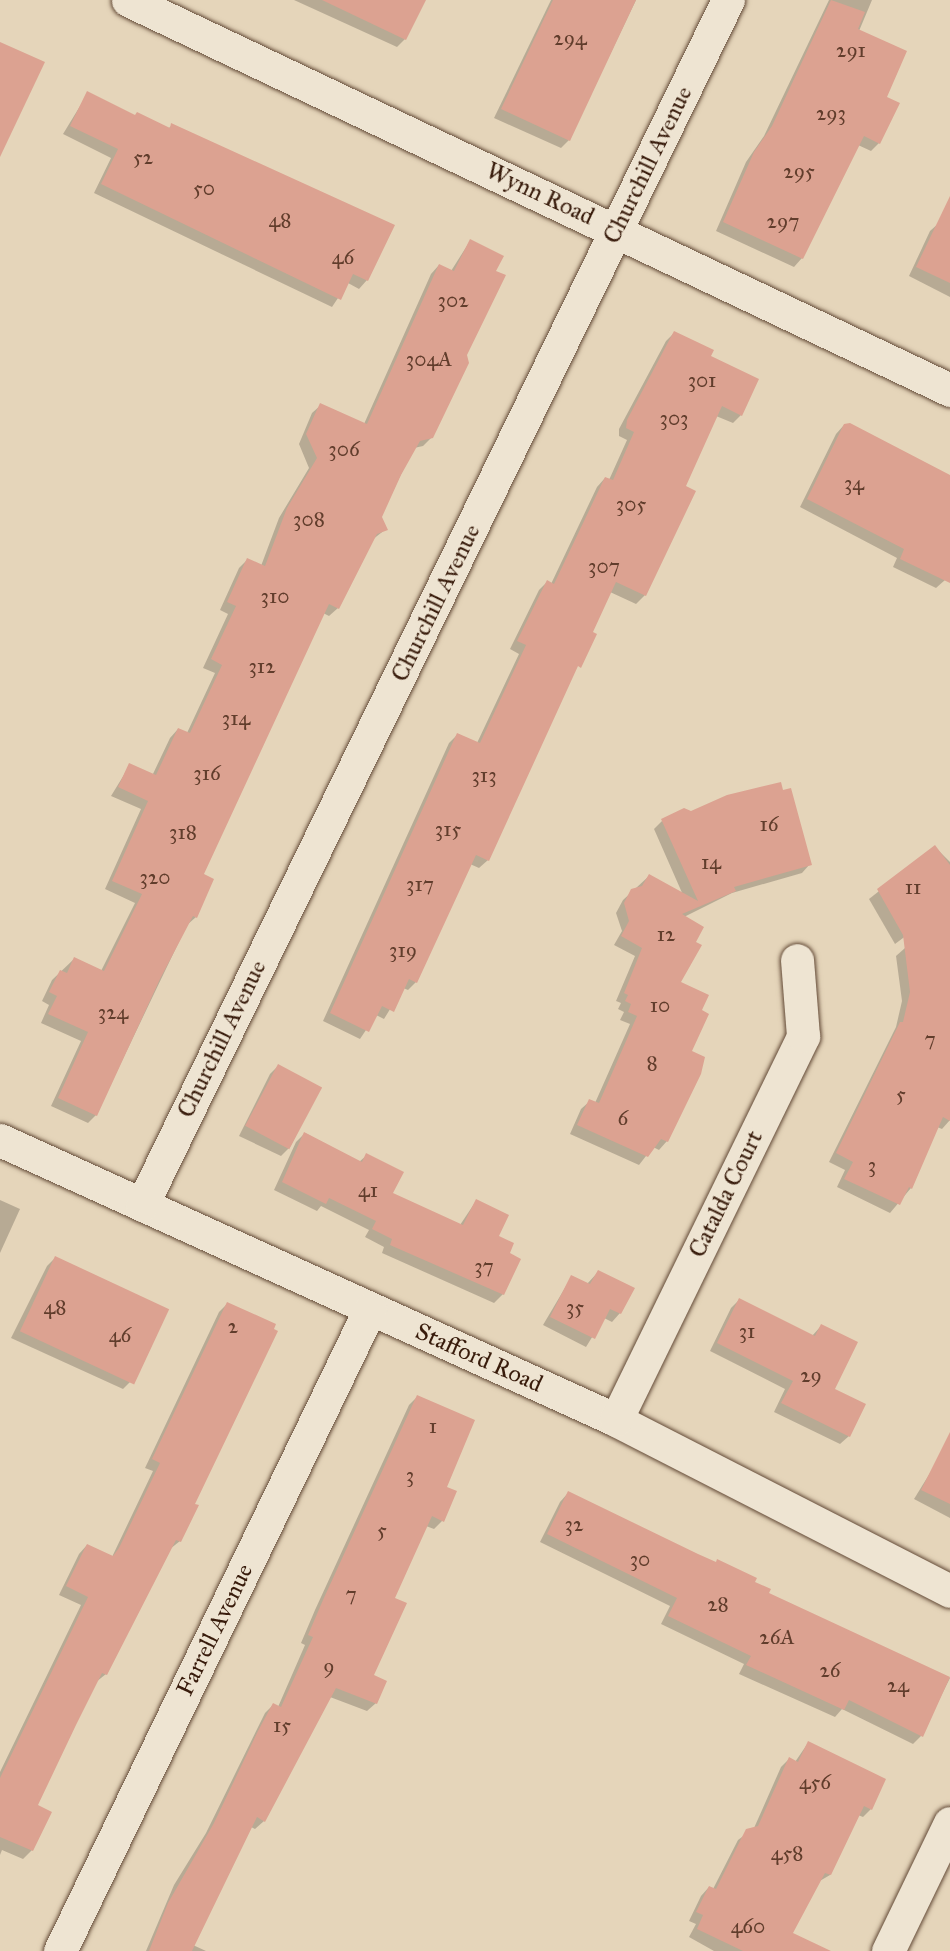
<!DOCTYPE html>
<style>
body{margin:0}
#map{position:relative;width:950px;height:1951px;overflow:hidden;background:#e5d5ba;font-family:"IM FELL Great Primer",serif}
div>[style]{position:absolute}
.shadow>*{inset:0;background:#0003}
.building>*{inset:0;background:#dca291;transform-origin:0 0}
.roads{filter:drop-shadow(0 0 2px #634a37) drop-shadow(0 0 2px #634a37)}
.street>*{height:33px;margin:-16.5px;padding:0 16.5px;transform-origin:16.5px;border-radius:16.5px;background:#eee4d2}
span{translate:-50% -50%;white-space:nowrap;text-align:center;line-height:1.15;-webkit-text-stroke:5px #eee4d2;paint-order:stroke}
.number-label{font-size:21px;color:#613d2c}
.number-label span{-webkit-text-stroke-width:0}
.street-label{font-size:24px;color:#381b0b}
</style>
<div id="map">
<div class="shadow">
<div style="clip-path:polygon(294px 0,424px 0,405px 39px,397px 47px)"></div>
<div style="clip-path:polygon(551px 0,636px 0,569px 140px,561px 148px,494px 118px)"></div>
<div style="clip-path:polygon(829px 0,872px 0,859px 31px,885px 98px,879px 143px,871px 151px,858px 145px,802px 258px,794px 267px,716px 231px,746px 162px,764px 136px)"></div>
<div style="clip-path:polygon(88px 93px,134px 116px,168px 129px,172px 125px,367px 280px,359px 289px,348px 283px,332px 307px,94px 193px,111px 158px,63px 134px)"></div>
<div style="clip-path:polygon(939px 223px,950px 228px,950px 297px,909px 276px,930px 231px)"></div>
<div style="clip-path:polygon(470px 241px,494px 271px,432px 437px,423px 446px,414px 448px,380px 517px,386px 529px,372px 540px,338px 608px,329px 616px,323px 613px,202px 875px,196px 917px,187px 925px,96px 1115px,88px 1123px,51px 1106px,81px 1041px,41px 1023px,49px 1005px,42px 1001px,52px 980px,74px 959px,101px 971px,135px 903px,105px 889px,141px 809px,111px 796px,130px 765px,152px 776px,170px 738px,178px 729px,187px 733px,215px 673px,203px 668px,228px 614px,220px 610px,239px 568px,247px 560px,261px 566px,279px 518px,309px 468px,299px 444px,312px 413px,321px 405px,364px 424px,431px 274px,439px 265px,451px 271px)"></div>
<div style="clip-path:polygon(675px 332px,709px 357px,741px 415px,733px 423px,716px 416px,684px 487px,694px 491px,645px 595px,636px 604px,610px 592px,591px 632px,595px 635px,572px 674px,488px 860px,479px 868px,470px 864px,416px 982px,408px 990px,403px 988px,384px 1019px,376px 1015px,360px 1039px,323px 1021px,449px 743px,458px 734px,477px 743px,519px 654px,510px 649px,539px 590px,547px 582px,551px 584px,597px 487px,605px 478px,609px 480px,627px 440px,619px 436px,619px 429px,666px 341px)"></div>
<div style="clip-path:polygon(844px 425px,950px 479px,950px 581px,945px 580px,936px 588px,893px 567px,897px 558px,800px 507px,836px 434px)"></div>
<div style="clip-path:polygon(662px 821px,810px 864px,802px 873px,732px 893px,684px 917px,694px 942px,678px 982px,700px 1011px,667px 1141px,659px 1150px,653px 1147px,639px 1165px,570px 1134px,581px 1109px,590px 1101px,595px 1103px,630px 1024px,620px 1020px,624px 1012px,618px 1009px,621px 1003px,616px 1001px,635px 956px,614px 945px,622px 931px,616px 913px,623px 900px,649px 876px,683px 895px,654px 829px)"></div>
<div style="clip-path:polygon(935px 847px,950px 862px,950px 903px,895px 944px,869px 899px)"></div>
<div style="clip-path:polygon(950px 942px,950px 1120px,942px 1129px,937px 1127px,911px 1188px,890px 1213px,837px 1187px,845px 1170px,829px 1162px,896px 1027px,902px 1001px,896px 956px,905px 948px)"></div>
<div style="clip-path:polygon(278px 1066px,320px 1088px,290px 1147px,281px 1156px,239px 1136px,270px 1074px)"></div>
<div style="clip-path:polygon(305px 1133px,359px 1162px,367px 1155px,391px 1194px,460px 1225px,476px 1201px,497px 1237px,503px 1294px,494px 1303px,382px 1253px,384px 1247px,365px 1237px,369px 1230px,321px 1206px,317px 1211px,274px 1190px,296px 1142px)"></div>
<div style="clip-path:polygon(0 1200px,20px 1209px,0 1253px)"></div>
<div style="clip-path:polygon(55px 1258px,132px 1380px,123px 1389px,11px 1338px,47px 1266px)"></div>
<div style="clip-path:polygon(598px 1272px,620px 1313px,612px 1322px,604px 1318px,586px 1347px,543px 1325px,572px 1276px,587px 1284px)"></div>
<div style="clip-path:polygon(739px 1300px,812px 1336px,821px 1326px,833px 1389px,849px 1436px,840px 1444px,774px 1412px,785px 1389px,710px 1351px,731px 1308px)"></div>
<div style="clip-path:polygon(227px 1304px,193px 1504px,180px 1541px,170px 1549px,106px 1674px,96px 1682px,36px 1806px,32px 1850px,23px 1859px,2px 1850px,0 1855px,0 1772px,81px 1605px,59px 1595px,79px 1554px,87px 1545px,112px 1557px,153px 1471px,145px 1468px,219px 1312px)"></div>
<div style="clip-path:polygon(417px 1397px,445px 1487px,442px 1521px,434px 1529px,426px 1526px,393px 1598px,372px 1676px,376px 1703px,367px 1711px,330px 1697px,264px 1821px,255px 1829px,251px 1827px,193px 1945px,206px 1951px,146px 1951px,174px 1885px,206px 1833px,265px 1713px,273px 1705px,278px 1707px,305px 1645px,301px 1643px,315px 1610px,409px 1405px)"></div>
<div style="clip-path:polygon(950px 1464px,950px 1518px,914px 1499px,935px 1465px)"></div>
<div style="clip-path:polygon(568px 1493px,753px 1582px,767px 1594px,950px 1678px,921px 1736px,913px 1744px,842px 1709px,835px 1717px,739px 1674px,744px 1664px,661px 1624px,670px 1606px,540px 1542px,560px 1502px)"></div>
<div style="clip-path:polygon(808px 1743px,871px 1809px,863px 1817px,858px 1815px,830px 1875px,818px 1882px,781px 1951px,714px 1951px,689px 1937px,696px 1924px,689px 1921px,701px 1896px,709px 1887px,713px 1889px,738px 1840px,754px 1828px,781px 1767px,789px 1759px,795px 1762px)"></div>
</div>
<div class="building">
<div style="clip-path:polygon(322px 0,426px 0,406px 40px)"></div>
<div style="clip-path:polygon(553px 0,636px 0,570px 141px,501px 109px)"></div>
<div style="clip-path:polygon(831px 0,865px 12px,858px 29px,907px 51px,887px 97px,900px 103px,880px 144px,864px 136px,803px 259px,723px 222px,754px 152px,772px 126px)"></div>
<div style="clip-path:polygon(0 42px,45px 62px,0 157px)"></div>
<div style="clip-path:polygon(87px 91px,135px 115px,137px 112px,170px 128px,171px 123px,395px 225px,368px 281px,353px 274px,341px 300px,101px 184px,118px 149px,70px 126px)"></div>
<div style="clip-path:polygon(950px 196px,950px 283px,916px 267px)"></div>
<div style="clip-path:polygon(470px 239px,504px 256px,496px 271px,506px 275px,467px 355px,469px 363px,433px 438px,420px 441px,401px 475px,382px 517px,388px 530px,377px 534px,339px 609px,329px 604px,204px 874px,214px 879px,197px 918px,193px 916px,160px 979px,97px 1116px,58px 1098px,88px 1032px,48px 1014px,57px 996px,49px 992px,60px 970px,67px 973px,74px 957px,104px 971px,142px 894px,112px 881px,148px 801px,118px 787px,129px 763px,156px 775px,178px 728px,190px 733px,222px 665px,211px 659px,236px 606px,227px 602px,247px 558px,265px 566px,287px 508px,317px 458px,306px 434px,320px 403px,367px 424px,439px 264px,454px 271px)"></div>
<div style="clip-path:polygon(674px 331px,714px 350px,711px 356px,759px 379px,742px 416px,722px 406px,686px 486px,696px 491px,646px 596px,616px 582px,593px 632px,597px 634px,581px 668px,578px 666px,489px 861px,476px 855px,417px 983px,409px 979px,394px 1012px,382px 1006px,369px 1032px,330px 1013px,457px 733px,480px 743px,526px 645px,517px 641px,547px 580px,554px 584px,605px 477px,613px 480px,634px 432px,626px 428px,627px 420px)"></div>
<div style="clip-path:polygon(850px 423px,950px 475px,950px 583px,900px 559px,904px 549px,807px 499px,844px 424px)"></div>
<div style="clip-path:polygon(781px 782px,783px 790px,791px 788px,812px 865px,734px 887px,736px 891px,682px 914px,704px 927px,696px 942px,702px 945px,681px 982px,709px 995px,702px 1010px,709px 1014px,692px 1051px,705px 1057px,701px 1074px,668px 1142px,661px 1139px,648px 1157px,577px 1125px,589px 1099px,599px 1103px,637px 1016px,628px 1012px,631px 1004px,625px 1001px,628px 995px,624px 993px,642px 948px,621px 936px,629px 921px,624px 903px,631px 889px,642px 886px,649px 874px,698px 901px,661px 819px,684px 808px,691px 811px,727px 795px)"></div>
<div style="clip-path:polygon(935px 845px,950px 865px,950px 1121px,943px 1117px,912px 1189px,909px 1187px,900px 1205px,844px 1179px,853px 1162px,836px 1153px,900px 1022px,903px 1022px,910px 992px,903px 935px,877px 889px)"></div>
<div style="left:278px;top:1064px;width:50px;height:70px;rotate:28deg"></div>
<div style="clip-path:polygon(304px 1132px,362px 1162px,366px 1153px,404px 1172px,393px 1193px,463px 1225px,476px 1199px,509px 1215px,499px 1236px,514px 1243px,510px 1253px,521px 1259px,504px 1295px,390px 1245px,392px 1239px,372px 1229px,376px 1221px,329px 1198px,326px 1204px,282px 1182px)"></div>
<div style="left:55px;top:1256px;width:126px;height:83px;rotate:25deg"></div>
<div style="clip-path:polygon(598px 1270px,635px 1288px,621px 1314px,610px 1309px,595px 1339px,550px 1317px,571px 1275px,590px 1284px)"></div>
<div style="clip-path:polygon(739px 1298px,815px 1336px,821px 1324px,858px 1342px,835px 1389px,866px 1404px,850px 1437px,781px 1403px,793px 1381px,717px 1343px)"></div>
<div style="clip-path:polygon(227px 1302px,276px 1324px,274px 1329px,278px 1331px,195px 1504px,199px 1505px,181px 1542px,176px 1540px,107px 1675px,102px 1673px,76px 1725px,38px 1805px,52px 1812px,33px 1851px,0 1837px,0 1778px,88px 1597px,66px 1586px,87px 1544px,113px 1556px,119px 1548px,160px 1463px,152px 1459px)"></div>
<div style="clip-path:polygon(417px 1395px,475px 1420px,447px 1487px,457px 1491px,444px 1522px,432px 1516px,395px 1598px,407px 1603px,374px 1675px,387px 1681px,377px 1704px,336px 1688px,265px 1822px,257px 1817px,192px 1951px,149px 1951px,168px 1903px,214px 1823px,258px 1731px,273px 1703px,281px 1707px,313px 1637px,308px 1635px,323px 1600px)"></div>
<div style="clip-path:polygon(950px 1432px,950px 1504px,921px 1490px)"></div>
<div style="clip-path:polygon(568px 1491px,698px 1554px,716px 1562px,717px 1559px,757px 1578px,755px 1582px,771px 1589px,769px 1593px,950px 1677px,923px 1737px,849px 1700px,844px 1710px,746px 1665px,751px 1656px,668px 1616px,677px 1598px,547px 1534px)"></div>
<div style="clip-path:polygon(808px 1741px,886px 1779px,872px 1810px,864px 1806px,831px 1875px,825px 1873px,793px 1933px,831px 1951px,743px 1951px,697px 1929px,703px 1915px,696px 1912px,709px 1886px,716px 1889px,746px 1829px,758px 1826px,789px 1757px,798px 1762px)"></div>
</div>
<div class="roads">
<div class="street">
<div style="left:128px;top:0;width:910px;rotate:25.38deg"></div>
<div style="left:0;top:1140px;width:677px;rotate:24.44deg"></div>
<div style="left:616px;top:1420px;width:375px;rotate:27.1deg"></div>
<div style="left:142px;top:1205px;width:1340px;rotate:-64.07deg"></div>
<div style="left:616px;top:1420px;width:427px;rotate:-64deg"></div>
<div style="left:803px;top:1036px;width:76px;rotate:-94.5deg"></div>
<div style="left:60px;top:1951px;width:713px;rotate:-64.23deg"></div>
<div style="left:888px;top:1951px;width:142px;rotate:-64.2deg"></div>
</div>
</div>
<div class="number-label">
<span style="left:570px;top:38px">294</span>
<span style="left:851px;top:50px">291</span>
<span style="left:831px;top:113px">293</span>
<span style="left:143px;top:157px">52</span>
<span style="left:799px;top:171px">295</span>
<span style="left:204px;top:188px">50</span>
<span style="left:280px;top:220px">48</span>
<span style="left:783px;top:221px">297</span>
<span style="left:343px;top:257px">46</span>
<span style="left:453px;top:300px">302</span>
<span style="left:429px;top:359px">304A</span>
<span style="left:702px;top:380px">301</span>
<span style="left:674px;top:418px">303</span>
<span style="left:344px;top:449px">306</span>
<span style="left:854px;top:483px">34</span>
<span style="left:631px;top:504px">305</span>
<span style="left:309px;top:519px">308</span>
<span style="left:604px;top:566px">307</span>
<span style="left:275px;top:596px">310</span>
<span style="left:262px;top:666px">312</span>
<span style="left:236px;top:718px">314</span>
<span style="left:207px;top:773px">316</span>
<span style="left:484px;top:775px">313</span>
<span style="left:769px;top:824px">16</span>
<span style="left:448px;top:829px">315</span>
<span style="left:183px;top:832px">318</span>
<span style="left:711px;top:862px">14</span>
<span style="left:155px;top:877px">320</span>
<span style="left:420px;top:884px">317</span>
<span style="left:913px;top:887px">11</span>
<span style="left:666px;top:934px">12</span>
<span style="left:403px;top:950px">319</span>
<span style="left:660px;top:1005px">10</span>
<span style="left:113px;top:1012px">324</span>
<span style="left:930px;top:1039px">7</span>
<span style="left:652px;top:1063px">8</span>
<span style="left:901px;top:1094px">5</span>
<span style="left:623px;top:1118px">6</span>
<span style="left:872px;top:1165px">3</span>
<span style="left:368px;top:1190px">41</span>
<span style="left:484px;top:1266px">37</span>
<span style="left:55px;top:1307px">48</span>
<span style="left:575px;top:1307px">35</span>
<span style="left:233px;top:1326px">2</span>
<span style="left:747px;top:1331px">31</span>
<span style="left:120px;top:1335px">46</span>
<span style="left:811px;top:1375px">29</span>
<span style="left:433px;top:1426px">1</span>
<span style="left:410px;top:1475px">3</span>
<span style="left:574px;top:1524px">32</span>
<span style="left:382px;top:1530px">5</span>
<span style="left:640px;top:1559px">30</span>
<span style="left:351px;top:1594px">7</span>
<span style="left:718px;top:1604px">28</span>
<span style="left:777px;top:1637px">26A</span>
<span style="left:329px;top:1666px">9</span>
<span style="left:830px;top:1670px">26</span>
<span style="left:898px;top:1685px">24</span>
<span style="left:282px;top:1725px">15</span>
<span style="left:815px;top:1782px">456</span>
<span style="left:787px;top:1853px">458</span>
<span style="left:748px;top:1926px">460</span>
</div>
<div class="street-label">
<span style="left:648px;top:165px;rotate:-64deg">Churchill Avenue</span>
<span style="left:540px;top:194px;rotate:25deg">Wynn Road</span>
<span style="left:436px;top:603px;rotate:-64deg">Churchill Avenue</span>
<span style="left:222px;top:1039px;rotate:-64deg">Churchill Avenue</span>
<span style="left:726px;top:1194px;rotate:-64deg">Catalda Court</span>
<span style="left:479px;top:1358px;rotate:24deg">Stafford Road</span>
<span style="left:215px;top:1630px;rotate:-64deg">Farrell Avenue</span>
</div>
</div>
